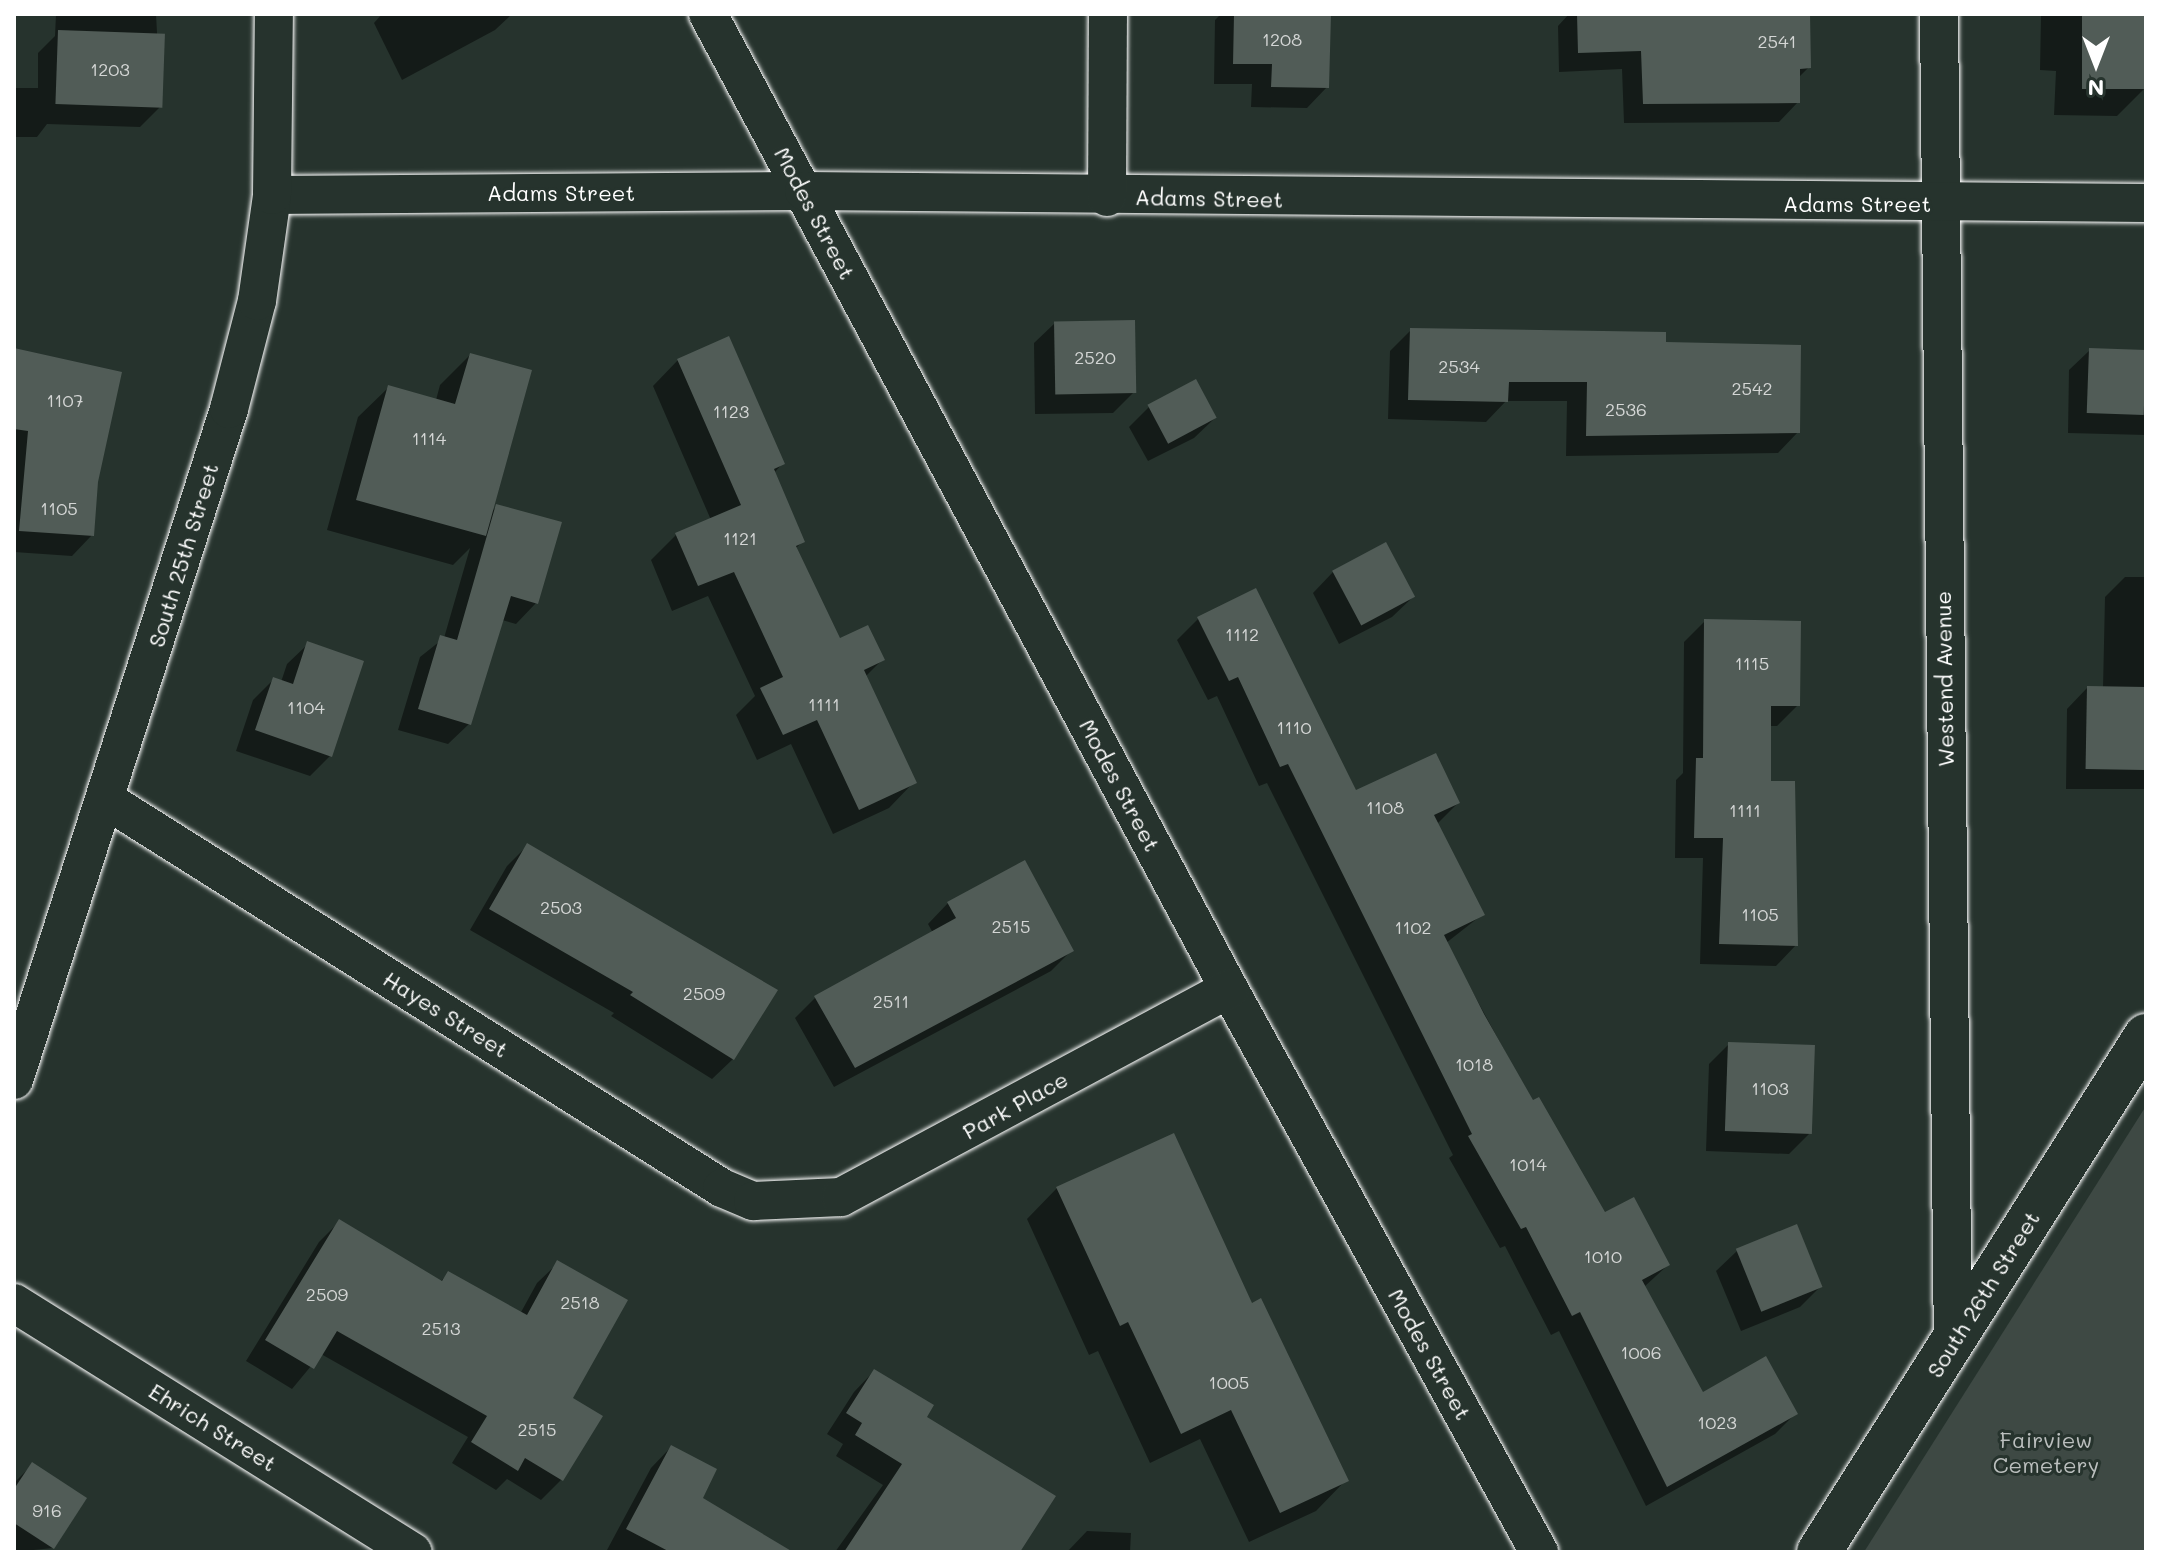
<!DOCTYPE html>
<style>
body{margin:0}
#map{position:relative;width:2160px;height:1566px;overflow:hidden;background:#26332d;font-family:Mali,sans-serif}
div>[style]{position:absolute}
.green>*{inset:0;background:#3e4944}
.shadow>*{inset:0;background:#0007}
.building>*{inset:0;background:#515c57;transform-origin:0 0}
.roads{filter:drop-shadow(0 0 2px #fff) drop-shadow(0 0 2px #fff)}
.street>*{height:38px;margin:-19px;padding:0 19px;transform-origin:19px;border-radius:19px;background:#26332d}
.secondary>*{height:44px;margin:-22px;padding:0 22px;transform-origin:22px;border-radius:22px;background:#26332d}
span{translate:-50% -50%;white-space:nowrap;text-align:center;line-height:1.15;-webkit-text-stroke:6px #26332d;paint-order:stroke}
.number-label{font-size:18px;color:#d4d6d5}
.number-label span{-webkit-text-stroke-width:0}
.street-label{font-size:22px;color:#fff}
.park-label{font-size:22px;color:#bbbfbe}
.frame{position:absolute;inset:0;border:16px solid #fff;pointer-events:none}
.north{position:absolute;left:2056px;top:24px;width:80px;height:80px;-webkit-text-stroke:6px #26332d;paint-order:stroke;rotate:180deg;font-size:22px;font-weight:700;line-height:32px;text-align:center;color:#fff}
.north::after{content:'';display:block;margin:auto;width:28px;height:36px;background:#fff;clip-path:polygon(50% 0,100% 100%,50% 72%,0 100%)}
</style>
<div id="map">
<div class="green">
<div style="clip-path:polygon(2146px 1106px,2146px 1552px,1864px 1552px)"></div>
</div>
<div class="shadow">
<div style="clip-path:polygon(56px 14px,156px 14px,161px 106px,140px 127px,47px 124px,37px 137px,14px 137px,14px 88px,38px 88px,38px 53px,55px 36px)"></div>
<div style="clip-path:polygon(382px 14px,512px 14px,495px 30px,402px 80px,374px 23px)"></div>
<div style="clip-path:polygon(1221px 14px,1329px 14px,1327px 87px,1307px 108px,1251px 107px,1252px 84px,1214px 84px,1215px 20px)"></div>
<div style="clip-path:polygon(1569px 14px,1808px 14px,1809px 67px,1798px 78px,1798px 102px,1779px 122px,1624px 123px,1622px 69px,1559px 72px,1558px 26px)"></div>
<div style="clip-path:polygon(2146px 14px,2144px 89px,2117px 116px,2054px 115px,2056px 71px,2040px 70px,2041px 15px)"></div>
<div style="clip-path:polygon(1055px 323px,1134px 392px,1113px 413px,1035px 414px,1034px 343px)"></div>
<div style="clip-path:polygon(1411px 330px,1664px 344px,1798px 432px,1778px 453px,1566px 456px,1567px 401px,1506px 401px,1486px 422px,1388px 419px,1390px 351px)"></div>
<div style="clip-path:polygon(14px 350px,96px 481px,92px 535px,72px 556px,14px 552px)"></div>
<div style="clip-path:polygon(2090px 350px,2146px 352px,2146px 435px,2068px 433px,2069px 370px)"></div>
<div style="clip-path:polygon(470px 355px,490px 513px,497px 506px,536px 603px,516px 624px,502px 620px,469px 724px,448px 744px,398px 730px,420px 657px,444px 638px,470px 548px,453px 565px,327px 530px,358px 417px,389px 387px,436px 400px,440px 385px)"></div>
<div style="clip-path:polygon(678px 360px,782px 464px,774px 473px,802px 542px,795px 549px,839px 641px,882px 660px,865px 677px,914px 782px,889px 808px,833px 834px,791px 744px,757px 760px,736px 715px,755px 696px,708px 596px,672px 611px,651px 560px,676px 535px,711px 520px,653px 386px)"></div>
<div style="clip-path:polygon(1149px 407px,1215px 418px,1194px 438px,1148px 461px,1129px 427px)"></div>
<div style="clip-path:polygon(1333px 572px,1413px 597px,1392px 617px,1339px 644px,1313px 593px)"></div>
<div style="clip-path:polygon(2125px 577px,2146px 577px,2146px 789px,2066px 789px,2067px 709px,2087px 688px,2103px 688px,2105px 597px)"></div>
<div style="clip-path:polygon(1255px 591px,1355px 792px,1458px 803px,1437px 824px,1483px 914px,1446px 943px,1533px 1103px,1604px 1215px,1668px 1265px,1644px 1287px,1702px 1395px,1796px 1413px,1775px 1434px,1646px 1506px,1559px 1331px,1551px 1335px,1505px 1246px,1500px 1248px,1449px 1158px,1453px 1155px,1267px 783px,1259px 786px,1217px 696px,1208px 700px,1177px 640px,1198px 619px)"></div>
<div style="clip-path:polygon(1705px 621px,1798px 705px,1777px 726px,1769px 726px,1769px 783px,1796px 945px,1776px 966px,1700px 964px,1703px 858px,1675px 858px,1676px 780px,1683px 773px,1684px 642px)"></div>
<div style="clip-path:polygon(308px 644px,330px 756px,310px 776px,236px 751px,253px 700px,273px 680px,281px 682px,287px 664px)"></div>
<div style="clip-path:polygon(528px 845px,733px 1059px,712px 1079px,611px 1016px,614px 1013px,470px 930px,507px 866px)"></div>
<div style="clip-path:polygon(948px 903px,1072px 950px,1051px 971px,834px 1087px,795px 1018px,815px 998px,933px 933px,928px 924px)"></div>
<div style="clip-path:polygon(1729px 1044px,1810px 1133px,1789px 1154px,1706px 1151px,1709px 1064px)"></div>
<div style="clip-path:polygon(1057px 1188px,1251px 1305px,1346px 1480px,1316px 1511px,1249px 1542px,1200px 1439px,1150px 1463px,1098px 1351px,1089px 1355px,1027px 1219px)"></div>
<div style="clip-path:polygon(340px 1221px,440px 1282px,448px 1274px,520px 1314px,537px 1283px,558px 1263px,570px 1398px,561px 1480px,541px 1500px,507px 1479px,496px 1490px,452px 1463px,468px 1437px,321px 1354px,292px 1389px,246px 1361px,319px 1242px)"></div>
<div style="clip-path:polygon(1796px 1226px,1821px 1286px,1800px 1307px,1741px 1331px,1716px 1271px,1737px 1251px)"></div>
<div style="clip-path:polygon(874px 1371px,924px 1418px,1015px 1552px,835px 1552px,883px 1485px,836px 1456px,843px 1444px,827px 1434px,854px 1392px)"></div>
<div style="clip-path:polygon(671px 1447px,700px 1498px,789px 1552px,607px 1550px,651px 1468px)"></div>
<div style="clip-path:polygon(32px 1465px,53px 1548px,14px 1552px,14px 1483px)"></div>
<div style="clip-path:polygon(1087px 1531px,1131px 1533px,1130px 1552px,1067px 1552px)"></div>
</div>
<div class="building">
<div style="clip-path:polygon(1234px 14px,1331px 14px,1329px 88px,1271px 87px,1272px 64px,1233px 64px)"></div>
<div style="clip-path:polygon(1577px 14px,1810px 14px,1811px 68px,1800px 69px,1800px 103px,1643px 104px,1641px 51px,1578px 53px)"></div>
<div style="left:2082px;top:14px;width:64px;height:75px"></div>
<div style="left:58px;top:30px;width:107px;height:74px;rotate:2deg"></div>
<div style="left:1135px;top:320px;width:73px;height:81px;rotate:89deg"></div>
<div style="clip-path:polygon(1410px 328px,1666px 332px,1666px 342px,1801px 345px,1800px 433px,1586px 436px,1587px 382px,1509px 382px,1508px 402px,1408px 400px)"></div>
<div style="clip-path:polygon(729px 336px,785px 464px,774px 469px,805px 542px,796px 546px,840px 638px,868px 625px,885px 660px,864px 670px,917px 783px,859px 810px,817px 720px,783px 735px,760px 688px,783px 677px,734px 572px,698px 586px,675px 533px,741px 505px,677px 359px)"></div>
<div style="clip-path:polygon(14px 348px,122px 372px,98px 482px,94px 536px,19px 531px,28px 431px,14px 429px)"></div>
<div style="left:2089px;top:348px;width:57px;height:65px;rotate:2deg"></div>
<div style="clip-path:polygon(470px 353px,532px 370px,486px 536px,356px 500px,388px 385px,455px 404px)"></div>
<div style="left:1196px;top:379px;width:44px;height:55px;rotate:62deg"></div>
<div style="clip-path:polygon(496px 504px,562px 522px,538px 604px,511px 596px,471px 725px,418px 709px,440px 635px,457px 640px)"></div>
<div style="left:1386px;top:542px;width:62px;height:61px;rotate:62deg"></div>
<div style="clip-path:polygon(1256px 588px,1356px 790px,1436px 753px,1460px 803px,1434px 815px,1485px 915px,1444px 935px,1484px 1014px,1533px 1100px,1539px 1097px,1605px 1212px,1634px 1197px,1670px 1265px,1642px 1280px,1703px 1392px,1766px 1356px,1798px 1414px,1667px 1487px,1580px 1312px,1572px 1316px,1526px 1227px,1521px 1229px,1468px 1136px,1472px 1134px,1288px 764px,1280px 767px,1238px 677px,1229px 681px,1197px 617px)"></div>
<div style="clip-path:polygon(1704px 619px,1801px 621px,1800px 706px,1771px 706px,1771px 781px,1795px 781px,1798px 946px,1719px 944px,1723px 838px,1694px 838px,1696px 758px,1703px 758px)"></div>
<div style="clip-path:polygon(307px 641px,364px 661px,332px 757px,255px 730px,273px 677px,293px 684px)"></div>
<div style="left:2087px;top:686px;width:59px;height:83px;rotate:1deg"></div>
<div style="clip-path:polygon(527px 843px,778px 990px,734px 1060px,630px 995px,633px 992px,489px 909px)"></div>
<div style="clip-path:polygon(1025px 860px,1074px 951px,855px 1068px,814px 996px,956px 918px,947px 902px)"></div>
<div style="left:1728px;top:1042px;width:87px;height:89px;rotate:2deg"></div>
<div style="clip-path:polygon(1174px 1133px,1252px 1303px,1261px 1298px,1349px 1481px,1280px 1513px,1231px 1410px,1181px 1434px,1128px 1322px,1120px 1326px,1056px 1187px)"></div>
<div style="clip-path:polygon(339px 1219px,442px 1281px,448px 1271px,527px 1315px,557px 1260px,628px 1300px,573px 1398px,603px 1416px,563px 1481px,525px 1458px,518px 1471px,471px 1442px,487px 1416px,337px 1331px,314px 1369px,265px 1340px)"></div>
<div style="left:1797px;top:1224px;width:68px;height:66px;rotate:68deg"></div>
<div style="clip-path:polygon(874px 1369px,934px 1405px,927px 1417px,1056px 1496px,1020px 1552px,844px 1552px,902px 1464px,855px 1435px,862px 1423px,846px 1413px)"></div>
<div style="clip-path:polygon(671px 1445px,717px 1469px,703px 1498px,793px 1552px,670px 1552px,626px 1529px)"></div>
<div style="clip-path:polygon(32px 1462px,87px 1498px,54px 1549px,14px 1523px,14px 1489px)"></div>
</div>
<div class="roads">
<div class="street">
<div style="left:708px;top:14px;width:1105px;rotate:61.88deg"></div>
<div style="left:1229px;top:989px;width:643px;rotate:61.16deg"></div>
<div style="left:1939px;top:14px;width:1329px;rotate:89.4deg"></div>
<div style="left:272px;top:195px;width:532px;rotate:-0.43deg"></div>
<div style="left:804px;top:191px;width:1342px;rotate:0.51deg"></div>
<div style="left:1107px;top:197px;width:183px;rotate:-89.7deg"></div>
<div style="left:106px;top:800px;width:728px;rotate:32.21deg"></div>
<div style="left:722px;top:1188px;width:34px;rotate:23deg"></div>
<div style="left:753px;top:1201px;width:88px;rotate:-2.6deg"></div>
<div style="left:841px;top:1197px;width:440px;rotate:-28.2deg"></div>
<div style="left:14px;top:1080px;width:705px;rotate:-72.23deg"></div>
<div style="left:229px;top:409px;width:112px;rotate:-75.5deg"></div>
<div style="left:257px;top:301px;width:107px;rotate:-81.9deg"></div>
<div style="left:272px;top:195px;width:181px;rotate:-89.4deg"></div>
<div style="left:14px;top:1303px;width:470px;rotate:32deg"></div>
</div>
<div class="secondary">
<div style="left:1819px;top:1552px;width:611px;rotate:-57.64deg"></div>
</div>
</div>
<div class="number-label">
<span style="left:1282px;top:39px">1208</span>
<span style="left:1777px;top:41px">2541</span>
<span style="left:110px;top:69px">1203</span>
<span style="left:1095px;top:357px">2520</span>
<span style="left:1459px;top:366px">2534</span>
<span style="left:1752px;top:388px">2542</span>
<span style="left:65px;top:400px">1107</span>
<span style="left:1626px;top:409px">2536</span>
<span style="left:731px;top:411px">1123</span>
<span style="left:429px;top:438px">1114</span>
<span style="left:59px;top:508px">1105</span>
<span style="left:740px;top:538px">1121</span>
<span style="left:1242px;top:634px">1112</span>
<span style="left:1752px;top:663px">1115</span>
<span style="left:824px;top:704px">1111</span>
<span style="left:306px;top:707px">1104</span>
<span style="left:1294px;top:727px">1110</span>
<span style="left:1385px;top:807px">1108</span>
<span style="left:1745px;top:810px">1111</span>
<span style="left:561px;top:907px">2503</span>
<span style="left:1760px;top:914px">1105</span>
<span style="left:1011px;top:926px">2515</span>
<span style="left:1413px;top:927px">1102</span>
<span style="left:704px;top:993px">2509</span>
<span style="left:891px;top:1001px">2511</span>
<span style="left:1474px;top:1064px">1018</span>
<span style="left:1770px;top:1088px">1103</span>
<span style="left:1528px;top:1164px">1014</span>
<span style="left:1603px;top:1256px">1010</span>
<span style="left:327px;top:1294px">2509</span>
<span style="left:580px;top:1302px">2518</span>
<span style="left:441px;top:1328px">2513</span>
<span style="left:1641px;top:1352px">1006</span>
<span style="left:1229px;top:1382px">1005</span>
<span style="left:1717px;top:1422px">1023</span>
<span style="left:537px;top:1429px">2515</span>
<span style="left:47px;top:1510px">916</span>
</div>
<div class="street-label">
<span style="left:561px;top:193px">Adams Street</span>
<span style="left:1209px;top:198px;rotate:1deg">Adams Street</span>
<span style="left:1857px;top:204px">Adams Street</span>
<span style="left:815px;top:213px;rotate:62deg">Modes Street</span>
<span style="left:183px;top:555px;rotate:-73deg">South 25th Street</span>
<span style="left:1944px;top:679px;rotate:-91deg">Westend Avenue</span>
<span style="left:1120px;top:785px;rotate:62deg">Modes Street</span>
<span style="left:446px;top:1014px;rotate:32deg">Hayes Street</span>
<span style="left:1015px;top:1105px;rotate:-29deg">Park Place</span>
<span style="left:1983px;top:1294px;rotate:-58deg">South 26th Street</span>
<span style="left:1430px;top:1354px;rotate:61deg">Modes Street</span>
<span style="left:213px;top:1427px;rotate:32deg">Ehrich Street</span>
</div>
<div class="park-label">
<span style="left:2046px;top:1452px">Fairview<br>Cemetery</span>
</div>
<div class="frame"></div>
<div class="north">N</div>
</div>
